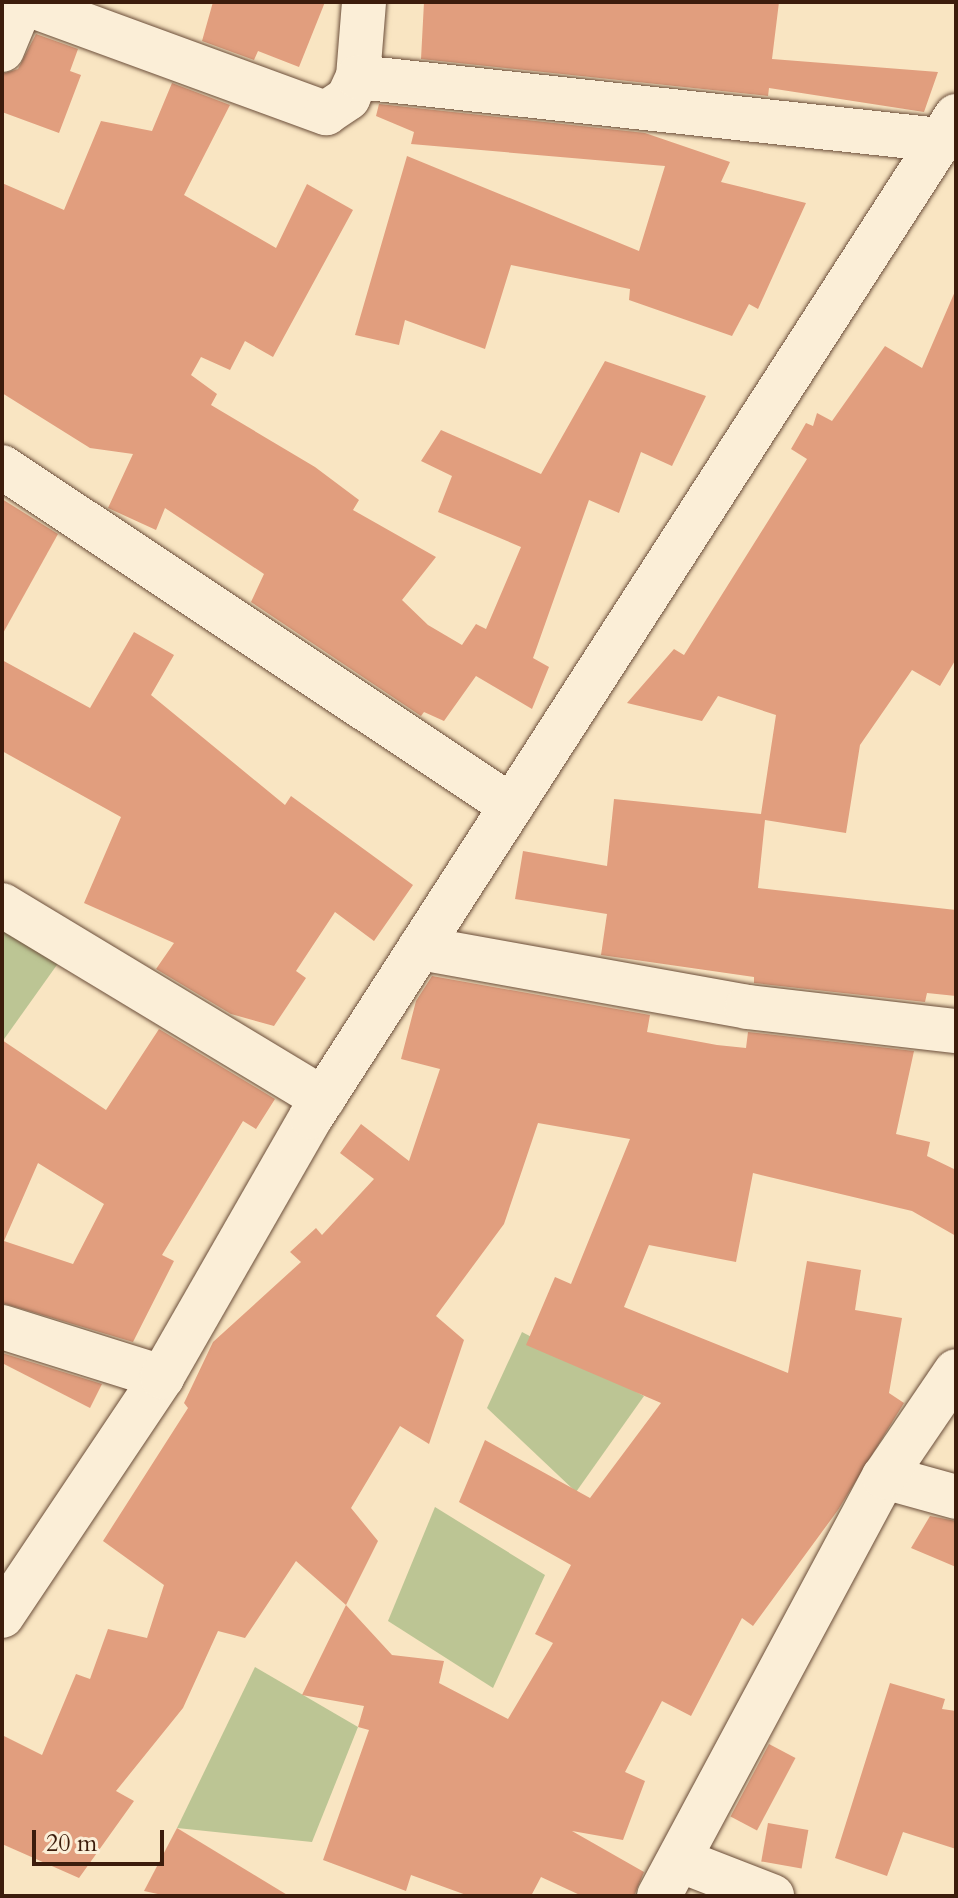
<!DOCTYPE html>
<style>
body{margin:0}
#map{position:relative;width:958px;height:1898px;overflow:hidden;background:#f9e5c2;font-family:Cardo,serif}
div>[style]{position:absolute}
.green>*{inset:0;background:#bcc594}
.building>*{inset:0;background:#e19e7e;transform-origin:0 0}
.roads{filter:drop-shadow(0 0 2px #6b4e3a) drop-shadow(0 0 2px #6b4e3a)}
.minor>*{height:44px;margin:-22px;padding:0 22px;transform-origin:22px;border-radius:22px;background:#fbeed7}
span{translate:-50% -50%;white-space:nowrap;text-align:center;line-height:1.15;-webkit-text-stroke:6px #fbeed7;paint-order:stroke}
.frame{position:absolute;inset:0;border:4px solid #3c1c0c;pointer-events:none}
.scale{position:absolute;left:32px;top:1830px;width:132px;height:36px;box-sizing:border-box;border:4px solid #3c1c0c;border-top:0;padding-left:10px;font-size:24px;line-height:28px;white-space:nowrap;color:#3c1c0c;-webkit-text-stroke:6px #fbeed7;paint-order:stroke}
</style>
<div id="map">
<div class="green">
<div style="clip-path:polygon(2px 929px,59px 962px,2px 1042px)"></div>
<div style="clip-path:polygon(522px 1332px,644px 1396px,576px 1492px,487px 1408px)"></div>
<div style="clip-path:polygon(435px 1507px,545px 1575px,493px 1688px,388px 1621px)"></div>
<div style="clip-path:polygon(255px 1667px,358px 1727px,312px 1842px,177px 1828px)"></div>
</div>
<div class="building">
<div style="clip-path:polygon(213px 2px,325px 2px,299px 67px,258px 51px,254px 60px,202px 41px)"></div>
<div style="clip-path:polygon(424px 2px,779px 2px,772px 59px,938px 72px,924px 112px,769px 88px,768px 96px,421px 59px)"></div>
<div style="clip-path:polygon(36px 34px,78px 49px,70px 71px,81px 75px,59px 133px,2px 112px,2px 74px,18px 69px)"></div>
<div style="clip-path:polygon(172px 83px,230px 105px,184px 195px,276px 248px,307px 184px,353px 210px,273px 357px,245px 341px,230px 370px,201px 357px,191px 375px,217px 394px,211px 405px,315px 467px,359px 500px,353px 510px,436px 557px,402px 600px,428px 625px,462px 645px,476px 624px,486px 629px,521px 547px,438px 512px,452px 476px,421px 461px,441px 430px,541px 474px,605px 361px,706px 396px,672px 466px,641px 452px,619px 513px,589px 500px,533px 658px,549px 667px,532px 709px,476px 676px,444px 721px,424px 712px,421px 716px,251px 602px,264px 574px,165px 508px,156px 530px,108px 508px,133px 454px,90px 448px,2px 393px,2px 183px,64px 210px,101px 121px,152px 131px)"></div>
<div style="clip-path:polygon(379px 104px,645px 133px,730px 162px,721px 182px,806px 203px,758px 309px,749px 304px,732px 336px,629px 300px,630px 289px,511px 265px,485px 349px,405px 320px,399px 345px,355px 335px,407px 156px,639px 251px,665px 166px,411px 144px,414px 132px,376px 116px)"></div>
<div style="clip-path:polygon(956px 289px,956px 659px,940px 686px,912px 670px,860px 745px,846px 833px,765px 820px,758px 888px,956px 910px,956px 996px,927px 993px,925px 1002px,754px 983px,754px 977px,601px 955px,607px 914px,515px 899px,523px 851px,607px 866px,614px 799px,761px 814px,776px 715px,718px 696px,702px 721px,627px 703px,674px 649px,684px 655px,807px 459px,791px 449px,806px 423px,813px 426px,817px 413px,832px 421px,885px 346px,922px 368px)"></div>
<div style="clip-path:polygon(2px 499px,58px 534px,2px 635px)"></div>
<div style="clip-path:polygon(134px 632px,174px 655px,151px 695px,285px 805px,291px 796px,413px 885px,374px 941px,335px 912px,296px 971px,306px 978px,274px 1026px,231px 1014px,156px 969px,174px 943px,84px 903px,121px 817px,2px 751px,2px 660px,90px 708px)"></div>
<div style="clip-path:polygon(evenodd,432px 976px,650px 1015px,647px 1032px,717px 1045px,746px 1048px,748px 1032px,914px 1051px,896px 1134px,930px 1142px,927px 1156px,956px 1170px,956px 1236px,912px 1211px,753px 1173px,736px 1262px,649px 1245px,624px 1307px,788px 1373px,807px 1261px,861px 1270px,855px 1310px,902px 1318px,889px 1393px,904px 1403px,838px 1510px,753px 1626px,742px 1618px,691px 1716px,662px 1701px,625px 1772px,645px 1781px,623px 1840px,572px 1831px,644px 1872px,634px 1896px,582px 1896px,541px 1877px,531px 1896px,469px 1896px,411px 1875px,406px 1891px,323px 1860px,369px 1730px,358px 1727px,364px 1706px,302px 1695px,346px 1605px,296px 1561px,245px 1638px,218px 1631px,183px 1708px,116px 1791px,134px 1801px,79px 1878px,2px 1844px,2px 1735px,42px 1755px,76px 1674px,90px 1679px,108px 1629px,147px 1638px,164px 1585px,103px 1541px,188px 1408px,184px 1403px,213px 1342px,301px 1262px,290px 1252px,316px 1228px,322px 1235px,374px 1179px,340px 1153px,361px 1124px,409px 1161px,440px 1069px,401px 1059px,416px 1001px,432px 976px,538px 1123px,630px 1139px,571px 1284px,555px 1277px,526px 1345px,661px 1403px,590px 1498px,485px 1440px,459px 1502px,571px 1565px,535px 1634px,553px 1643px,508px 1719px,439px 1683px,444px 1661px,392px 1655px,346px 1605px,378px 1541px,351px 1508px,400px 1426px,429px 1444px,464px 1340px,436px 1316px,504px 1224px,538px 1123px)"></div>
<div style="clip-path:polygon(evenodd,159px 1029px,275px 1099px,256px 1129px,243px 1121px,162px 1255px,174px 1261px,133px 1342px,2px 1303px,2px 1040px,106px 1110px,159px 1029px,38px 1163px,104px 1204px,73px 1264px,4px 1241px,38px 1163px)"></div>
<div style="clip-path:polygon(2px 1353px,102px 1384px,90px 1408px,2px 1363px)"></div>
<div style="clip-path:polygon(930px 1516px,956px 1521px,956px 1567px,911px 1548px)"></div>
<div style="clip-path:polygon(890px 1683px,945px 1699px,942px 1709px,956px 1711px,956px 1849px,903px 1832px,887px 1876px,835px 1858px)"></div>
<div style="left:769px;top:1744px;width:30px;height:82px;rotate:28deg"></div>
<div style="left:768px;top:1823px;width:41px;height:39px;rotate:10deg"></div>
<div style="clip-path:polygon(177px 1828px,289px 1896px,167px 1896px,144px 1891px)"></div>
</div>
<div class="roads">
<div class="minor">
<div style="left:22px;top:2px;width:324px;rotate:20.1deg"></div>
<div style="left:326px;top:113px;width:27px;rotate:-34deg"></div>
<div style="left:348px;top:98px;width:23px;rotate:-65deg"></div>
<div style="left:358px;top:77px;width:75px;rotate:-85.4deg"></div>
<div style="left:2px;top:50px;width:52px;rotate:-67.4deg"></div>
<div style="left:358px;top:77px;width:585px;rotate:6.18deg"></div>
<div style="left:2px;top:467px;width:612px;rotate:33.66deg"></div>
<div style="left:2px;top:905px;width:375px;rotate:31.1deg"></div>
<div style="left:420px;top:948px;width:332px;rotate:10.2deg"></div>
<div style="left:747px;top:1007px;width:210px;rotate:6.6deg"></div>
<div style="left:2px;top:1327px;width:168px;rotate:17.4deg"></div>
<div style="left:884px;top:1477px;width:75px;rotate:15.5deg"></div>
<div style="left:2px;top:1616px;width:288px;rotate:-56.2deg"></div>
<div style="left:162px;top:1377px;width:300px;rotate:-60.2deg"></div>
<div style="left:311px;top:1117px;width:1191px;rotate:-57.2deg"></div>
<div style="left:679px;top:1860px;width:100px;rotate:21.2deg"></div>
<div style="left:659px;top:1896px;width:476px;rotate:-61.8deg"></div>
<div style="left:884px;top:1477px;width:128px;rotate:-55.8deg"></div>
</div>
</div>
<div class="frame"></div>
<div class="scale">20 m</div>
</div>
